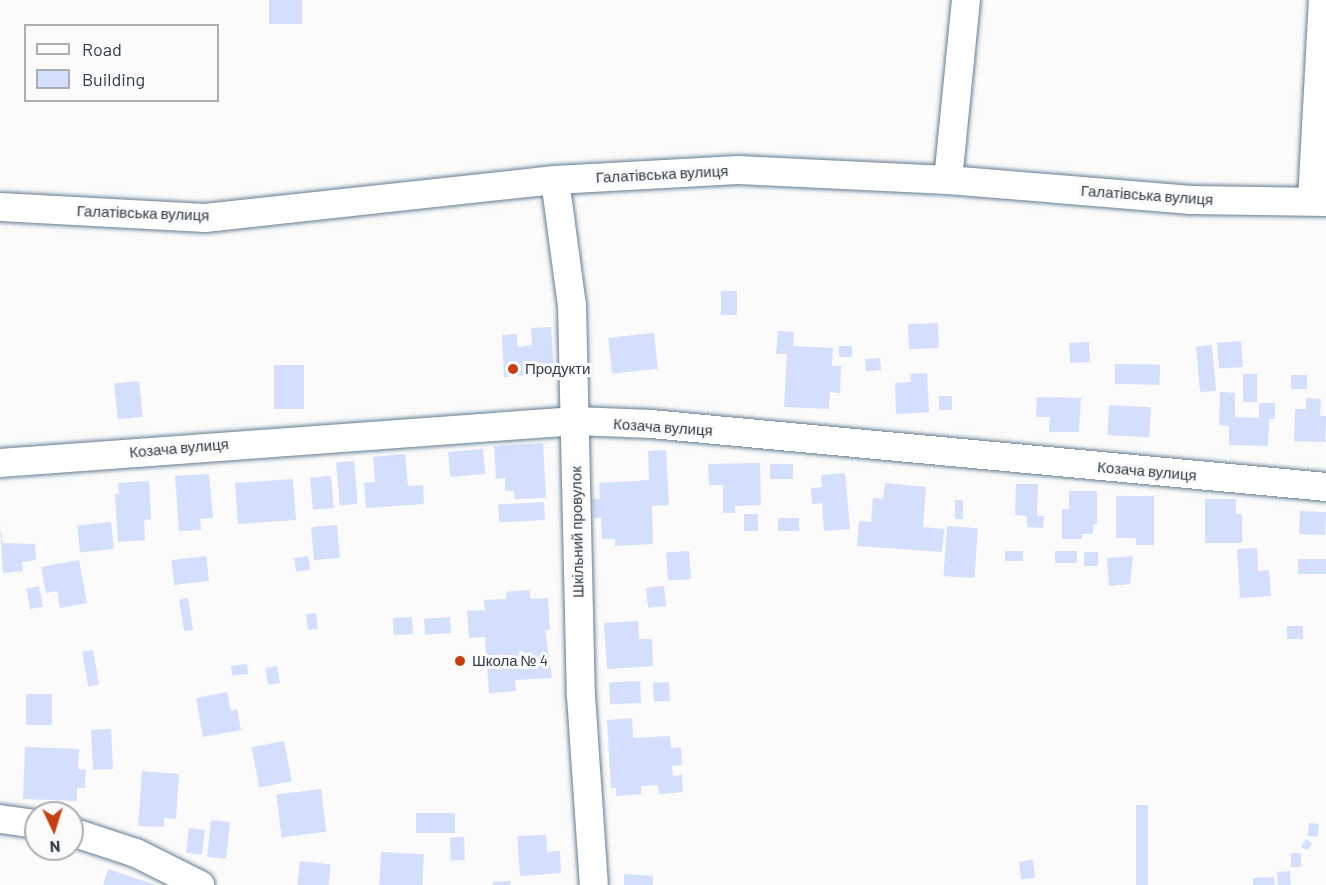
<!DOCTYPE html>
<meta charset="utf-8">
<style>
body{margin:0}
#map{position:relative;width:1326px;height:885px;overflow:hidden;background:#fbfbfb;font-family:Barlow,sans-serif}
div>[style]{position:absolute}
.building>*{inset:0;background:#d4defd;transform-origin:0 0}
.roads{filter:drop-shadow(0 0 2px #627d91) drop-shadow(0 0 2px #627d91)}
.street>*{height:28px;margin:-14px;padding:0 14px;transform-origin:14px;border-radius:14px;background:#fff}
.dots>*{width:16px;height:16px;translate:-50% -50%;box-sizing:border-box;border:3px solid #fbfbfb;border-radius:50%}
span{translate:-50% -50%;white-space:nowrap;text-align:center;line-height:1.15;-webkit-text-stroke:6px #fbfbfb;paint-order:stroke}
.street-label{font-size:15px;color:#303c44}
.poi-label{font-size:15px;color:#303c44}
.left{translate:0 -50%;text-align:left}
.legend{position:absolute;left:24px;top:24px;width:195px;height:78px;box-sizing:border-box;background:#fbfbfb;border:2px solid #aaafb2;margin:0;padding:8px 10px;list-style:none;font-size:18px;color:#303c44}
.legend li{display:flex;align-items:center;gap:12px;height:30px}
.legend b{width:30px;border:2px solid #aaafb2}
.north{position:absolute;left:24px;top:801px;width:60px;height:60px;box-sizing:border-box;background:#fbfbfb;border:2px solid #aaafb2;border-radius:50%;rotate:176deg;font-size:16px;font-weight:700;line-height:24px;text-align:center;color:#303c44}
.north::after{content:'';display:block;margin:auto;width:21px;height:27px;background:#c84010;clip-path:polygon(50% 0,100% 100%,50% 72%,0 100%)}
</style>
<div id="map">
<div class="building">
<div style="left:269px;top:0;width:33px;height:24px"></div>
<div style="left:721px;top:291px;width:16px;height:24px"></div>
<div style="left:938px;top:323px;width:25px;height:30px;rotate:88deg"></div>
<div style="clip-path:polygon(551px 327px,554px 373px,504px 377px,502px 335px,517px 334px,518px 347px,532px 345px,531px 328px)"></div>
<div style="clip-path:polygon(778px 331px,794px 332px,793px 346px,833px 348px,832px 366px,841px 366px,840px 393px,830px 392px,829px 409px,784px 407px,787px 354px,776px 354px)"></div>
<div style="left:654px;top:333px;width:36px;height:46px;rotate:84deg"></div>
<div style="left:1241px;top:341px;width:26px;height:24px;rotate:86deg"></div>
<div style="left:1089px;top:342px;width:20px;height:20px;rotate:87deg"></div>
<div style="left:1212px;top:345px;width:46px;height:16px;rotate:85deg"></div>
<div style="left:852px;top:346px;width:11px;height:13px;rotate:90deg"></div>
<div style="left:880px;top:358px;width:12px;height:15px;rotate:85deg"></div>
<div style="left:1115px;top:364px;width:45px;height:20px;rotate:1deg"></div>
<div style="left:274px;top:365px;width:30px;height:44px"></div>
<div style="clip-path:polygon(927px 373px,929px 412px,896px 414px,895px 383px,911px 382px,910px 374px)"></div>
<div style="left:1243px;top:374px;width:14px;height:28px"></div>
<div style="left:1291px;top:375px;width:16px;height:14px"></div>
<div style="left:139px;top:381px;width:36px;height:25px;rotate:84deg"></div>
<div style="clip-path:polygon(1220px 392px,1235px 393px,1235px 417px,1259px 418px,1259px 403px,1275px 403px,1275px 419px,1269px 419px,1268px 446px,1229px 445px,1229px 426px,1219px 425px)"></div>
<div style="left:939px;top:396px;width:13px;height:14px"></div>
<div style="clip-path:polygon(1037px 397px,1081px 398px,1079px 432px,1049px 432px,1050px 417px,1036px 417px)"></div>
<div style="clip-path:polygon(1306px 398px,1321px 399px,1320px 416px,1326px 416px,1325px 442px,1294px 441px,1295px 409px,1306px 409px)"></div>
<div style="left:1109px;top:405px;width:42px;height:30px;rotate:3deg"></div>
<div style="clip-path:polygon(543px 443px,546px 498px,515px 499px,514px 491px,505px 491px,505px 478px,496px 479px,494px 446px)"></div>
<div style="left:483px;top:449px;width:25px;height:35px;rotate:85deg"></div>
<div style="clip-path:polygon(666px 450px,669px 505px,652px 506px,653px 544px,615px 546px,615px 539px,602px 539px,601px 518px,594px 518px,593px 499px,600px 499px,599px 483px,649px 480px,648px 451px)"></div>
<div style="clip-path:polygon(405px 454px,408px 486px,423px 485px,424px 504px,366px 508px,364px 483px,375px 482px,373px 457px)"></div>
<div style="left:354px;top:461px;width:43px;height:18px;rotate:85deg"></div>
<div style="clip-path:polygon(760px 463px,761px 505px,735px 506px,735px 513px,723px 513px,723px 485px,709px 485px,708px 464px)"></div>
<div style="left:770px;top:464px;width:23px;height:15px"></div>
<div style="clip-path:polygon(845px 473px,850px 529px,824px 531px,822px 503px,812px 504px,811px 488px,822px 487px,821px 475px)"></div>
<div style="clip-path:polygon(209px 474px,213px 518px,200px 519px,201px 530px,179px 531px,175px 476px)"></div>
<div style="left:331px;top:476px;width:32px;height:21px;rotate:85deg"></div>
<div style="left:293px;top:479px;width:41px;height:58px;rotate:86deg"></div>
<div style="clip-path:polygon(149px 481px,151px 519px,144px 520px,145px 540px,118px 542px,115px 494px,119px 494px,118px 483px)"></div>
<div style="clip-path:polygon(885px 483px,926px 487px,923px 527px,944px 529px,942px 552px,857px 546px,859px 521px,871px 522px,873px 498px,883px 499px)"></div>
<div style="clip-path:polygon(1016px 484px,1038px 484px,1037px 516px,1044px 516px,1043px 528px,1027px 527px,1027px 516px,1015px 515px)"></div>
<div style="clip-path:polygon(1069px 491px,1097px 491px,1097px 524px,1093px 525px,1093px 534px,1082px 534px,1082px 539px,1062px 539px,1062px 509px,1069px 509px)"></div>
<div style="clip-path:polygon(1116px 496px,1154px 496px,1154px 545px,1136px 545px,1136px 538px,1116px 538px)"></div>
<div style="clip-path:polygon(1205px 499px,1236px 499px,1236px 514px,1242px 514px,1242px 543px,1205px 543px)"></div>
<div style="left:955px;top:500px;width:8px;height:19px"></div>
<div style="left:544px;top:502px;width:18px;height:46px;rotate:87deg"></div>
<div style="left:1300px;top:511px;width:26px;height:23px;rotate:2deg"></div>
<div style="left:744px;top:514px;width:14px;height:17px"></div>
<div style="left:799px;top:518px;width:13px;height:21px;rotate:90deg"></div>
<div style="left:111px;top:522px;width:27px;height:34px;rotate:84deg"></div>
<div style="left:337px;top:525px;width:33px;height:26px;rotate:85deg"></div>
<div style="clip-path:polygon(0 526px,3px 543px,35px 544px,36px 560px,22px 562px,23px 571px,3px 573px)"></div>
<div style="left:947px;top:526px;width:31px;height:50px;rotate:4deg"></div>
<div style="clip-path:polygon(1257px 548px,1258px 571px,1269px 570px,1271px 596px,1240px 598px,1237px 549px)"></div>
<div style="left:689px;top:551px;width:28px;height:23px;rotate:86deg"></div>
<div style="left:1005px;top:551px;width:18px;height:10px"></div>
<div style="left:1055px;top:551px;width:22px;height:12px"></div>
<div style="left:1098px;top:552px;width:14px;height:14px;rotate:90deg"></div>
<div style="left:206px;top:556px;width:25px;height:35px;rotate:83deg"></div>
<div style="left:308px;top:556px;width:14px;height:14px;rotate:82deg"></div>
<div style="clip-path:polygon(1133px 556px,1130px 584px,1109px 586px,1107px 558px)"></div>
<div style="left:1326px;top:559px;width:15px;height:28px;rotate:90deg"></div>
<div style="clip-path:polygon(79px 560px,87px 603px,60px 608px,57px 591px,46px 593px,41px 567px)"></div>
<div style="left:39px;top:586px;width:21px;height:13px;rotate:79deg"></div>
<div style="left:664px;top:586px;width:20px;height:18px;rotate:84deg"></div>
<div style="clip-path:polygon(530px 590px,530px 599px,548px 598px,550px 630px,545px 630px,552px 678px,515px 680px,516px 691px,489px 693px,485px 637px,469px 638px,467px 611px,485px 610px,484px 600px,506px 599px,506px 592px)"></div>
<div style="left:188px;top:598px;width:32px;height:9px;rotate:81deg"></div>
<div style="left:316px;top:613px;width:16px;height:10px;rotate:83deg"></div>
<div style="left:412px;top:617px;width:17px;height:19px;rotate:87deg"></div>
<div style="left:450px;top:617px;width:16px;height:26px;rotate:86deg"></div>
<div style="clip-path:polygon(638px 621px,639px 639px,652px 639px,653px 666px,607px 669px,604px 623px)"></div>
<div style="left:1287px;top:626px;width:16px;height:13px"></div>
<div style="left:93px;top:650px;width:35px;height:11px;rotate:80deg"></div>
<div style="left:247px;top:664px;width:10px;height:16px;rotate:84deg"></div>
<div style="left:277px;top:666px;width:17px;height:12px;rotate:80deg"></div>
<div style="left:640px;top:681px;width:22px;height:31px;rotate:87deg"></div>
<div style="left:669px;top:682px;width:19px;height:16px;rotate:87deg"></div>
<div style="clip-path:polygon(227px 692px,231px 711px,237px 709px,241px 730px,203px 737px,196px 698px)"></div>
<div style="left:26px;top:694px;width:26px;height:31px"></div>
<div style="clip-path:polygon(632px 718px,633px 738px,670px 736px,671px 748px,681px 747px,682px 765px,672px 766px,673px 776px,682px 775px,683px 792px,659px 794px,658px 785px,641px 786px,641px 794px,616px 796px,616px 788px,611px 788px,607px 720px)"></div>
<div style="left:111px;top:729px;width:40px;height:20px;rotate:87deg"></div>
<div style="left:284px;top:741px;width:41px;height:33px;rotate:79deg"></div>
<div style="clip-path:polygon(25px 747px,79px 749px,78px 769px,86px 770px,85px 788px,77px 788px,77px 801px,23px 799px)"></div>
<div style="clip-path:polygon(142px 771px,179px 774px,176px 819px,164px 818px,164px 827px,138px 826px)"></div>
<div style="left:321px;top:789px;width:43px;height:45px;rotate:83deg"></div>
<div style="left:1136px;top:805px;width:12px;height:80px"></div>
<div style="left:416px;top:813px;width:39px;height:20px"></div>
<div style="left:211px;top:820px;width:19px;height:37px;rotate:6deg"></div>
<div style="left:1309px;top:823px;width:10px;height:13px;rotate:6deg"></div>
<div style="left:189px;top:828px;width:16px;height:25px;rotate:7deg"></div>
<div style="clip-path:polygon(546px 835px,547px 852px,560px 851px,561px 873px,520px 876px,517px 836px)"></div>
<div style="left:464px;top:837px;width:23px;height:14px;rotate:88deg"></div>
<div style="clip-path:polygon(1306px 839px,1312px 843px,1308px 850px,1301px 847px)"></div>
<div style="left:381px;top:852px;width:43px;height:33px;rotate:3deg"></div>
<div style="left:1291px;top:853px;width:10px;height:14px"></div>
<div style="left:1033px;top:860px;width:18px;height:14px;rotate:84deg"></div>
<div style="left:300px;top:861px;width:31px;height:24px;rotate:6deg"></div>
<div style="clip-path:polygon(108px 869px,156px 885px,103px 885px)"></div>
<div style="left:1290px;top:871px;width:14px;height:13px;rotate:86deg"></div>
<div style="clip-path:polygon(624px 874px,653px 876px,653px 885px,624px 885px)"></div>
<div style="clip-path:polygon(1274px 877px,1275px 885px,1253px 885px,1253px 878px)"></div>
<div style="clip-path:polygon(510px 881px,511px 885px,493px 885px,493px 882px)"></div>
</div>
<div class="roads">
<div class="street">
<div style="left:555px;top:180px;width:126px;rotate:82.3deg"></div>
<div style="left:572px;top:305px;width:391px;rotate:88.7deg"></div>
<div style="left:581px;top:696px;width:189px;rotate:86.1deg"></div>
<div style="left:948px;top:180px;width:181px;rotate:-84.3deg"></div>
<div style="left:1312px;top:201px;width:201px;rotate:-86.9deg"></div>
<div style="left:0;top:207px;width:205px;rotate:3.1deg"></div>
<div style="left:205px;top:218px;width:352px;rotate:-6.2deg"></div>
<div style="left:555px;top:180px;width:183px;rotate:-3.1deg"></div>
<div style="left:738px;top:170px;width:210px;rotate:2.7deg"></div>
<div style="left:948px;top:180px;width:244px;rotate:4.7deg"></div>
<div style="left:1191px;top:200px;width:135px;rotate:0.8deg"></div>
<div style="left:0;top:463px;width:578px;rotate:-4.17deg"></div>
<div style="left:576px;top:421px;width:75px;rotate:2.3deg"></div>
<div style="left:651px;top:424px;width:678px;rotate:5.33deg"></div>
<div style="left:0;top:819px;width:36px;rotate:8deg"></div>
<div style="left:72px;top:832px;width:67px;rotate:18.2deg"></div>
<div style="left:136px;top:853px;width:72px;rotate:26.6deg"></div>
</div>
</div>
<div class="dots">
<div style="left:513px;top:369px;background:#c84010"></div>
<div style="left:460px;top:661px;background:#c84010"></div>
</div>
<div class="street-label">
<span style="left:662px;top:174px;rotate:-3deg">Галатівська вулиця</span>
<span style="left:1147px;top:195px;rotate:4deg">Галатівська вулиця</span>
<span style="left:143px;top:213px;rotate:2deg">Галатівська вулиця</span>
<span style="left:663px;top:427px;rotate:4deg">Козача вулиця</span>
<span style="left:179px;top:448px;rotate:-5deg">Козача вулиця</span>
<span style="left:1147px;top:471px;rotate:5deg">Козача вулиця</span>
<span style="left:577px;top:532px;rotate:-91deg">Шкільний провулок</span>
</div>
<div class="poi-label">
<span class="left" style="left:525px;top:369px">Продукти</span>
<span class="left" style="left:472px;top:661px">Школа № 4</span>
</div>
<ul class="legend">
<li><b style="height:8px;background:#fff"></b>Road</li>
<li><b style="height:16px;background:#d4defd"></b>Building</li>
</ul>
<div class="north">N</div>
</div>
